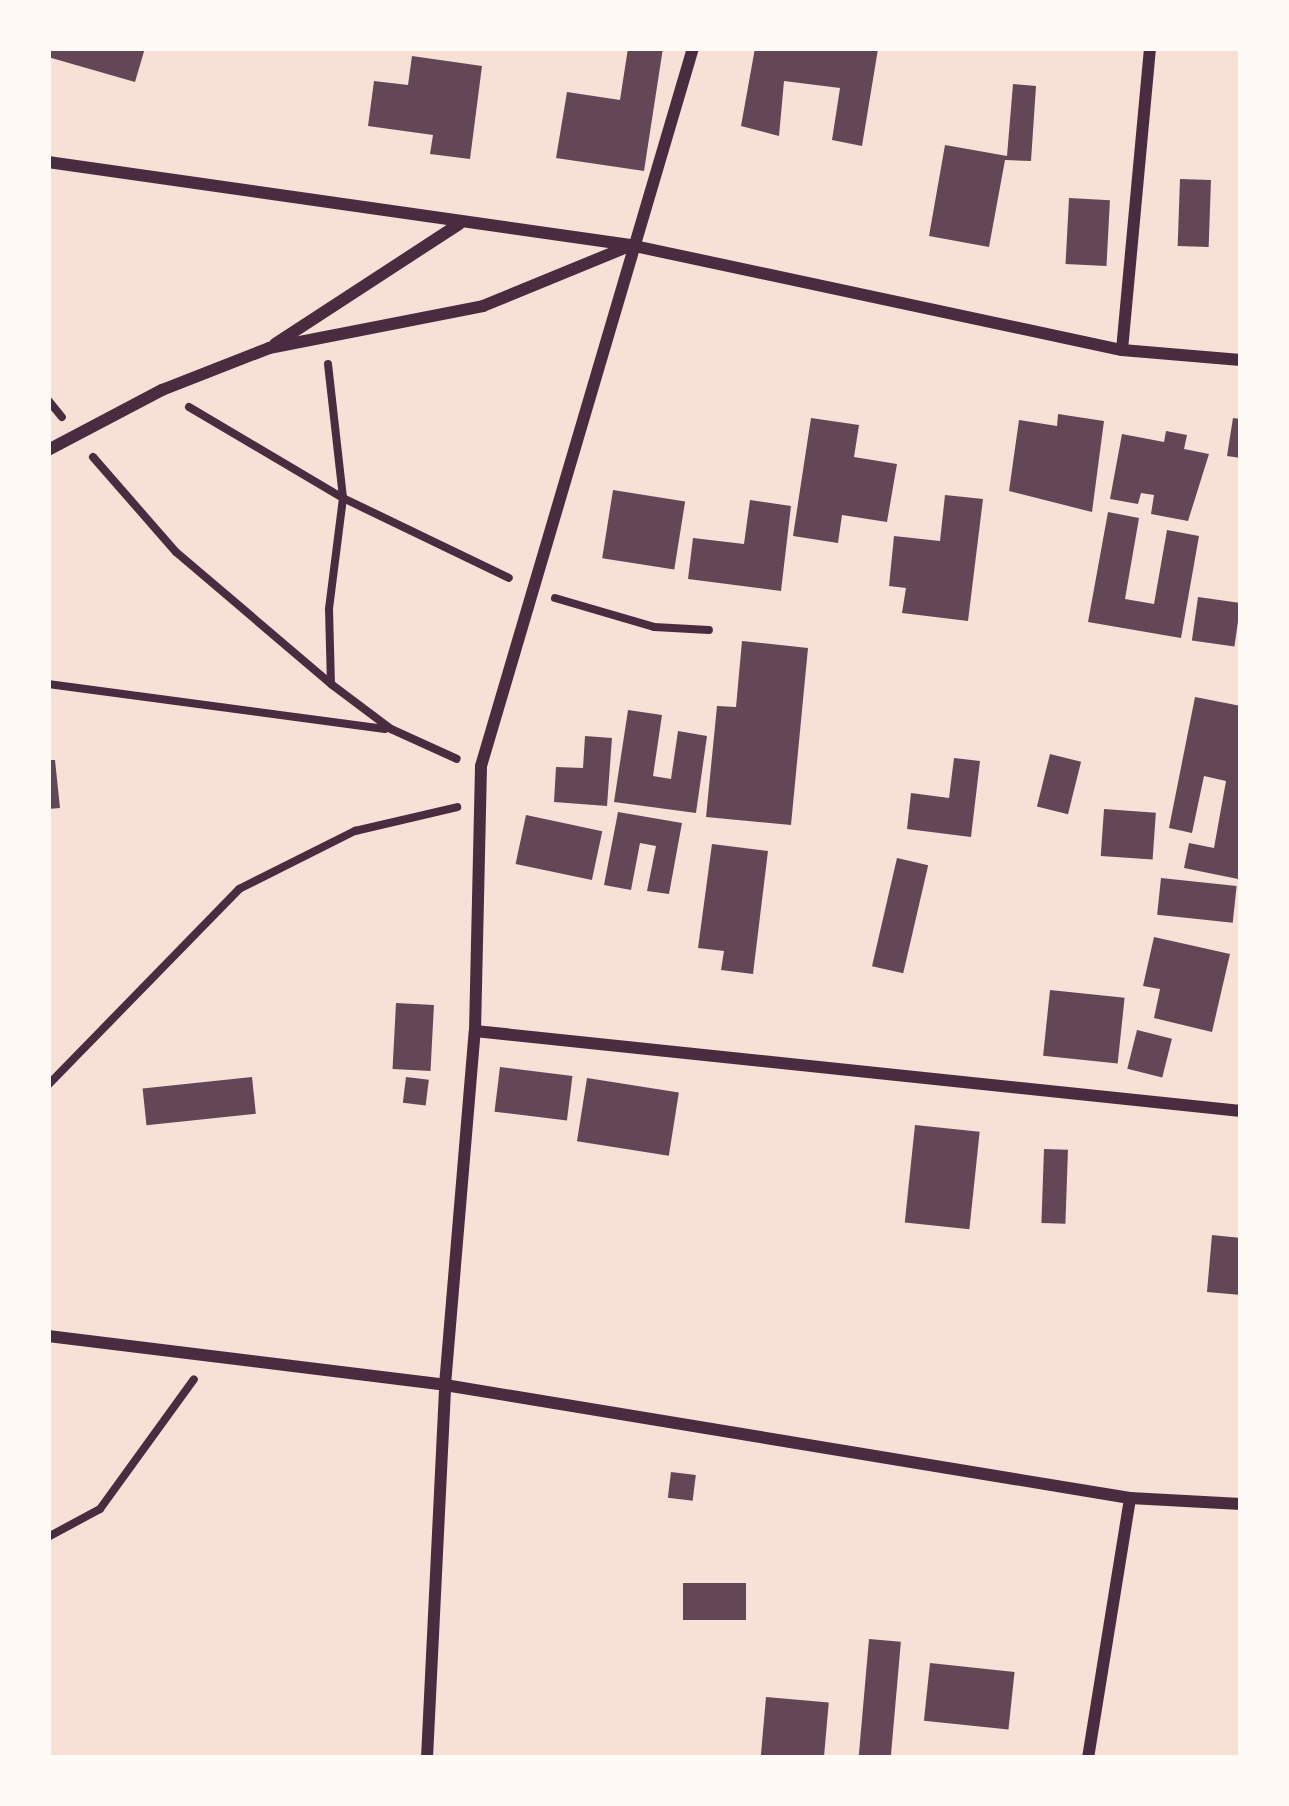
<!DOCTYPE html>
<style>
body{margin:0}
#map{position:relative;width:1289px;height:1806px;overflow:hidden;background:#f7e1d7;font-family:Mulish,sans-serif}
div>[style]{position:absolute}
.building>*{inset:0;background:#644757;transform-origin:0 0}
.path>*{height:8px;margin:-4px;padding:0 4px;transform-origin:4px;border-radius:4px;background:#4a2c40}
.minor>*{height:12px;margin:-6px;padding:0 6px;transform-origin:6px;border-radius:6px;background:#4a2c40}
span{translate:-50% -50%;white-space:nowrap;text-align:center;line-height:1.15;-webkit-text-stroke:10px #fffaf5;paint-order:stroke}
.frame{position:absolute;inset:0;border:51px solid #fffaf5;pointer-events:none}
</style>
<div id="map">
<div class="building">
<div style="clip-path:polygon(48px 48px,145px 48px,135px 82px,48px 57px)"></div>
<div style="clip-path:polygon(628px 48px,663px 48px,644px 171px,556px 158px,567px 92px,620px 100px)"></div>
<div style="clip-path:polygon(755px 48px,878px 49px,862px 146px,832px 140px,840px 88px,784px 81px,779px 136px,741px 126px)"></div>
<div style="clip-path:polygon(412px 56px,482px 66px,470px 159px,430px 154px,433px 135px,368px 126px,374px 81px,408px 85px)"></div>
<div style="clip-path:polygon(1013px 84px,1036px 86px,1031px 161px,1005px 160px,989px 247px,929px 236px,945px 145px,1007px 156px)"></div>
<div style="left:1180px;top:179px;width:31px;height:67px;rotate:2deg"></div>
<div style="left:1069px;top:198px;width:41px;height:66px;rotate:3deg"></div>
<div style="clip-path:polygon(1058px 414px,1104px 421px,1092px 512px,1009px 491px,1019px 420px,1057px 426px)"></div>
<div style="clip-path:polygon(811px 418px,859px 425px,854px 457px,897px 464px,887px 522px,842px 515px,838px 543px,793px 536px)"></div>
<div style="clip-path:polygon(1233px 418px,1241px 419px,1241px 458px,1227px 456px)"></div>
<div style="clip-path:polygon(1166px 431px,1187px 435px,1184px 449px,1209px 454px,1188px 521px,1151px 514px,1154px 495px,1141px 493px,1138px 504px,1110px 499px,1122px 434px,1164px 442px)"></div>
<div style="left:613px;top:490px;width:73px;height:69px;rotate:9deg"></div>
<div style="clip-path:polygon(945px 495px,983px 499px,968px 621px,902px 613px,906px 588px,889px 586px,894px 536px,940px 541px)"></div>
<div style="clip-path:polygon(750px 500px,791px 506px,781px 591px,688px 579px,693px 538px,744px 544px)"></div>
<div style="clip-path:polygon(1108px 512px,1139px 518px,1125px 599px,1154px 604px,1167px 530px,1199px 536px,1181px 638px,1088px 622px)"></div>
<div style="left:1198px;top:597px;width:43px;height:44px;rotate:8deg"></div>
<div style="clip-path:polygon(742px 641px,808px 648px,791px 825px,706px 817px,717px 706px,736px 707px)"></div>
<div style="clip-path:polygon(1195px 697px,1241px 706px,1238px 879px,1184px 868px,1189px 843px,1214px 848px,1226px 781px,1204px 776px,1192px 833px,1169px 828px)"></div>
<div style="clip-path:polygon(628px 710px,662px 715px,653px 776px,671px 779px,678px 731px,707px 736px,696px 813px,614px 802px)"></div>
<div style="clip-path:polygon(585px 736px,612px 738px,607px 806px,554px 802px,556px 767px,583px 768px)"></div>
<div style="left:1050px;top:754px;width:32px;height:54px;rotate:14deg"></div>
<div style="clip-path:polygon(954px 758px,980px 761px,971px 837px,907px 829px,911px 793px,949px 798px)"></div>
<div style="clip-path:polygon(48px 760px,55px 760px,60px 808px,48px 809px)"></div>
<div style="left:1104px;top:809px;width:52px;height:47px;rotate:4deg"></div>
<div style="clip-path:polygon(618px 812px,682px 823px,669px 894px,647px 891px,656px 846px,640px 843px,631px 890px,604px 885px)"></div>
<div style="left:526px;top:815px;width:78px;height:50px;rotate:12deg"></div>
<div style="clip-path:polygon(712px 844px,768px 851px,753px 974px,721px 970px,724px 951px,698px 948px)"></div>
<div style="left:897px;top:858px;width:32px;height:111px;rotate:13deg"></div>
<div style="left:1161px;top:878px;width:76px;height:37px;rotate:6deg"></div>
<div style="clip-path:polygon(1154px 937px,1230px 954px,1212px 1032px,1154px 1018px,1160px 989px,1143px 986px)"></div>
<div style="left:1050px;top:990px;width:75px;height:66px;rotate:6deg"></div>
<div style="left:396px;top:1003px;width:38px;height:66px;rotate:3deg"></div>
<div style="left:1137px;top:1030px;width:36px;height:40px;rotate:14deg"></div>
<div style="left:500px;top:1067px;width:73px;height:45px;rotate:7deg"></div>
<div style="left:252px;top:1077px;width:37px;height:110px;rotate:84deg"></div>
<div style="left:406px;top:1077px;width:23px;height:26px;rotate:7deg"></div>
<div style="left:587px;top:1078px;width:93px;height:64px;rotate:9deg"></div>
<div style="left:915px;top:1125px;width:65px;height:98px;rotate:6deg"></div>
<div style="left:1044px;top:1149px;width:24px;height:74px;rotate:2deg"></div>
<div style="clip-path:polygon(1212px 1235px,1241px 1238px,1241px 1295px,1207px 1292px)"></div>
<div style="left:671px;top:1472px;width:25px;height:26px;rotate:7deg"></div>
<div style="left:683px;top:1583px;width:63px;height:37px"></div>
<div style="left:869px;top:1639px;width:32px;height:120px;rotate:5deg"></div>
<div style="left:930px;top:1663px;width:85px;height:58px;rotate:6deg"></div>
<div style="left:766px;top:1697px;width:63px;height:61px;rotate:5deg"></div>
</div>
<div class="path">
<div style="left:328px;top:364px;width:135px;rotate:83.6deg"></div>
<div style="left:343px;top:498px;width:112px;rotate:97.2deg"></div>
<div style="left:329px;top:609px;width:74px;rotate:88.5deg"></div>
<div style="left:48px;top:400px;width:22px;rotate:51deg"></div>
<div style="left:189px;top:407px;width:179px;rotate:30.6deg"></div>
<div style="left:343px;top:498px;width:184px;rotate:25.7deg"></div>
<div style="left:93px;top:457px;width:126px;rotate:48.9deg"></div>
<div style="left:176px;top:552px;width:204px;rotate:40.4deg"></div>
<div style="left:331px;top:684px;width:75px;rotate:36.9deg"></div>
<div style="left:391px;top:729px;width:72px;rotate:24.4deg"></div>
<div style="left:555px;top:598px;width:103px;rotate:16.3deg"></div>
<div style="left:654px;top:627px;width:55px;rotate:3.1deg"></div>
<div style="left:48px;top:684px;width:340px;rotate:7.6deg"></div>
<div style="left:48px;top:1085px;width:274px;rotate:-45.7deg"></div>
<div style="left:239px;top:889px;width:130px;rotate:-26.6deg"></div>
<div style="left:355px;top:831px;width:105px;rotate:-13.2deg"></div>
<div style="left:48px;top:1537px;width:59px;rotate:-28.3deg"></div>
<div style="left:100px;top:1509px;width:160px;rotate:-54.1deg"></div>
</div>
<div class="minor">
<div style="left:48px;top:162px;width:588px;rotate:8.12deg"></div>
<div style="left:630px;top:245px;width:503px;rotate:12.05deg"></div>
<div style="left:1122px;top:350px;width:119px;rotate:4.8deg"></div>
<div style="left:275px;top:344px;width:220px;rotate:-33.1deg"></div>
<div style="left:1122px;top:350px;width:303px;rotate:-84.7deg"></div>
<div style="left:48px;top:450px;width:129px;rotate:-27.8deg"></div>
<div style="left:162px;top:390px;width:115px;rotate:-21.4deg"></div>
<div style="left:269px;top:348px;width:218px;rotate:-11.1deg"></div>
<div style="left:483px;top:306px;width:158px;rotate:-22.3deg"></div>
<div style="left:475px;top:1031px;width:770px;rotate:5.96deg"></div>
<div style="left:48px;top:1336px;width:400px;rotate:7deg"></div>
<div style="left:445px;top:1385px;width:694px;rotate:9.37deg"></div>
<div style="left:1130px;top:1498px;width:111px;rotate:3.1deg"></div>
<div style="left:427px;top:1758px;width:373px;rotate:-87.2deg"></div>
<div style="left:445px;top:1385px;width:355px;rotate:-85.2deg"></div>
<div style="left:475px;top:1031px;width:265px;rotate:-88.7deg"></div>
<div style="left:481px;top:766px;width:749px;rotate:-73.55deg"></div>
<div style="left:1088px;top:1758px;width:263px;rotate:-80.8deg"></div>
</div>
<div class="frame"></div>
</div>
